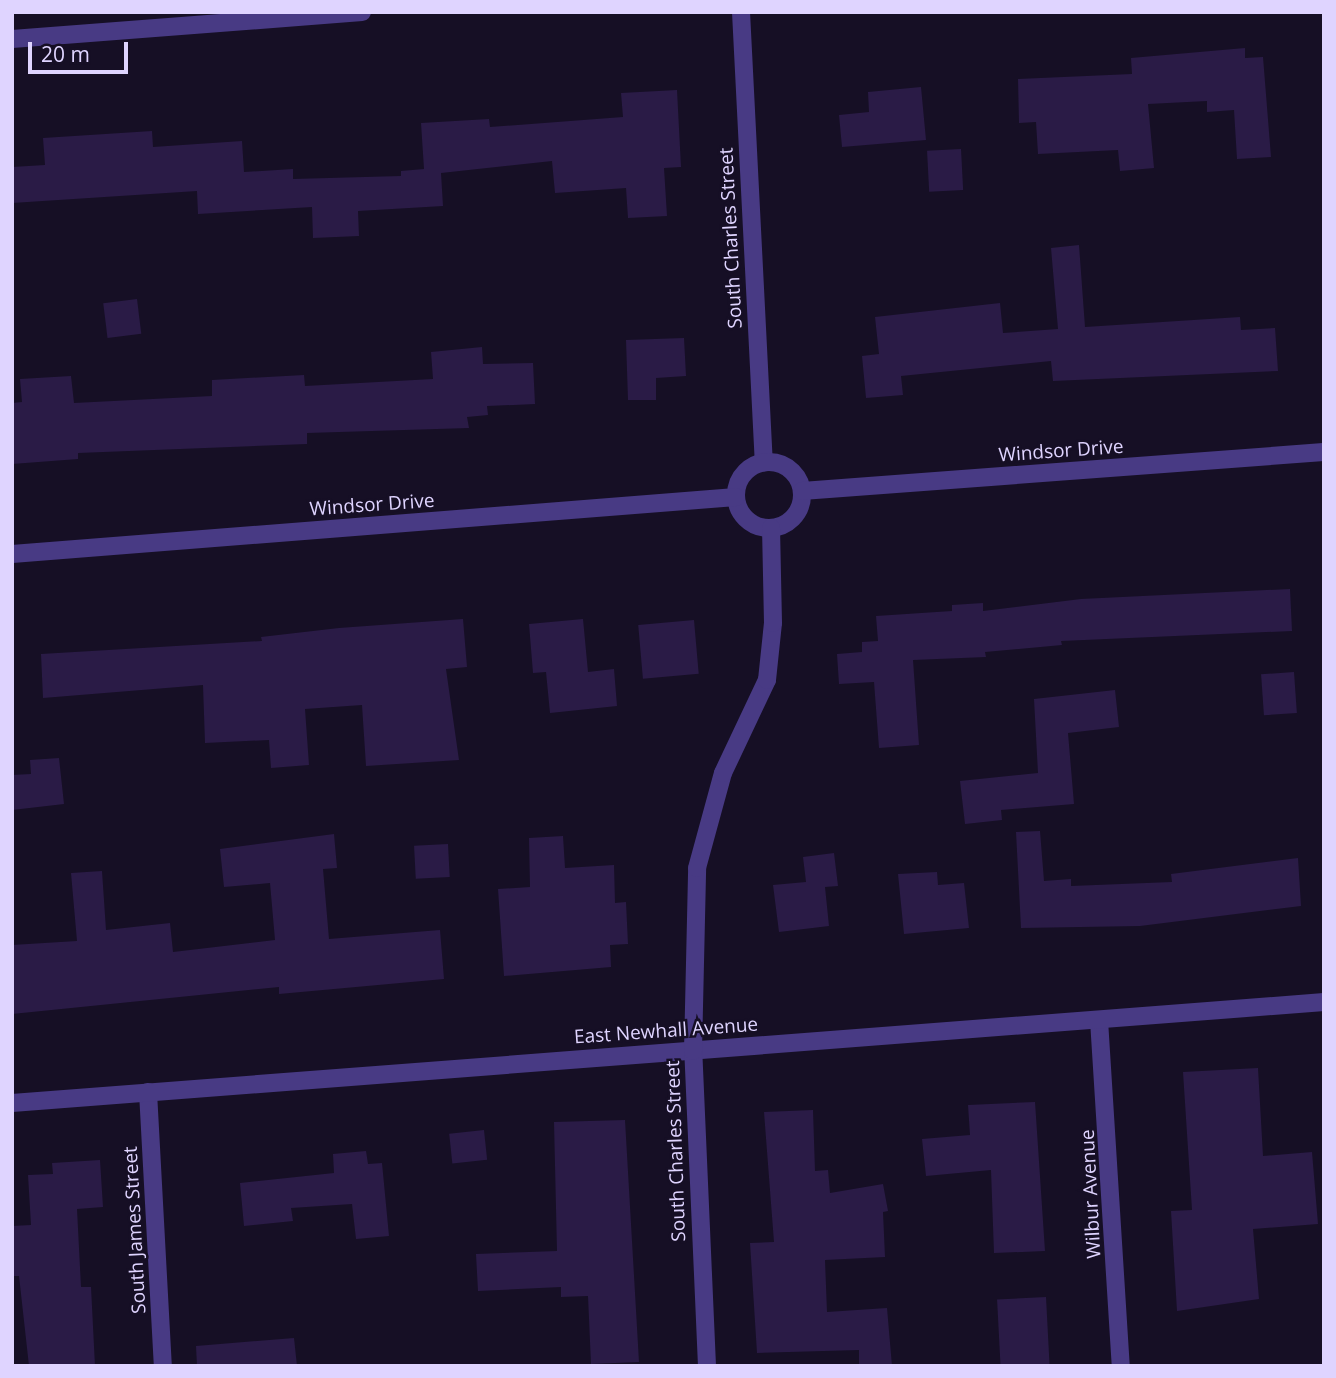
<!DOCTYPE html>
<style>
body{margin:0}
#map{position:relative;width:1336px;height:1378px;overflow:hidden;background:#160f25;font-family:"Open Sans",sans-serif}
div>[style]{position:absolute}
.building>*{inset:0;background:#2a1b46;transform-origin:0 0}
.street>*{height:18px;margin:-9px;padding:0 9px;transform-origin:9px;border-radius:9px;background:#483a84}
.street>.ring{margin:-9px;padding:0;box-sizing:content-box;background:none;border:18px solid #483a84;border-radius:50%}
span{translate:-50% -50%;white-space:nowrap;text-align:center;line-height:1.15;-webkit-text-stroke:5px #160f25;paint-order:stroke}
.street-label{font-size:19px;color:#dfd4ff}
.frame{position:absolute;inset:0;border:14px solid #dfd4ff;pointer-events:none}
.scale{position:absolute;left:28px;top:42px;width:100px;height:32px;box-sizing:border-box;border:4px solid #dfd4ff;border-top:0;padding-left:9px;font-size:21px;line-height:24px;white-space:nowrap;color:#dfd4ff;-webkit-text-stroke:5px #160f25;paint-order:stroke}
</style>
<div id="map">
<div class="building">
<div style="clip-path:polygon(1245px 48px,1245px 58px,1263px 57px,1271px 157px,1237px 159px,1234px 110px,1207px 112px,1207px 101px,1148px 104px,1154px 168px,1120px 171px,1118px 150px,1038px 154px,1036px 122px,1019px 123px,1018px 79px,1132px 74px,1131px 58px)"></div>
<div style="clip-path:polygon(921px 87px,926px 140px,842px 147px,839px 115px,869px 112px,868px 92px)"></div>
<div style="clip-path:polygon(677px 90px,681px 167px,664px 168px,667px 216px,628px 218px,626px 188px,555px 193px,552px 161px,441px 173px,443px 206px,358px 211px,359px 236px,313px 238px,312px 207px,198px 214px,197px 191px,12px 203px,12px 167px,45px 165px,43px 138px,152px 131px,153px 147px,242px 141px,244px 172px,293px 169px,293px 179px,401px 176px,401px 171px,424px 169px,421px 123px,489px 119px,490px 127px,623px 117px,621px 93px)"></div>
<div style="left:961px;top:149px;width:41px;height:34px;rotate:87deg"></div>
<div style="clip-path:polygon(1079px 245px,1085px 327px,1240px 317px,1241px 330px,1275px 328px,1278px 371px,1053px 381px,1051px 361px,901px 376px,903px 395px,866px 398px,862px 356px,879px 354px,875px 317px,1000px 303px,1003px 333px,1058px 329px,1051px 248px)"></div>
<div style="left:137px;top:299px;width:35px;height:34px;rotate:83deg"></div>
<div style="clip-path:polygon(684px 338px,686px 376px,656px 378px,656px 400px,628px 400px,626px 340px)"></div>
<div style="clip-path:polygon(482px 347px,483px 364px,533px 363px,535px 404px,487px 406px,488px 415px,467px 417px,469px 428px,307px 433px,307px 444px,78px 453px,78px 459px,12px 464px,12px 403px,22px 402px,20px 379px,71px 376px,74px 403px,212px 396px,212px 380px,304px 375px,305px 386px,433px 379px,431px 352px)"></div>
<div style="clip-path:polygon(1290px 589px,1292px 631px,1061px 641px,1062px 645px,985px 652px,986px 657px,913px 660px,919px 745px,879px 748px,874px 682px,839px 684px,837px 654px,862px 652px,862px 642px,878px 641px,876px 616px,952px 611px,952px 605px,983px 603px,983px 611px,1081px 599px)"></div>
<div style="clip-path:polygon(463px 619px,467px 667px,446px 669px,459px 760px,366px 766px,362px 705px,305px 709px,309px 765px,271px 768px,269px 740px,205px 743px,203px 685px,43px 698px,41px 654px,262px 641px,261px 637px,339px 628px)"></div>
<div style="clip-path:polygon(583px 619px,588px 672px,614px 669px,617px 706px,550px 713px,546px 672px,533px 673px,529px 624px)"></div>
<div style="left:694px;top:620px;width:54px;height:56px;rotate:85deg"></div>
<div style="left:1294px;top:672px;width:41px;height:33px;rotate:86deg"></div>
<div style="clip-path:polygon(1115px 690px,1119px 727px,1068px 733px,1074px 804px,1001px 810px,1002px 820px,965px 824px,960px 781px,1038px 773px,1034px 699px)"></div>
<div style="clip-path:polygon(59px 758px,64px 804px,12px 810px,12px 775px,31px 774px,30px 760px)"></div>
<div style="clip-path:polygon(1040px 831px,1044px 881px,1071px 879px,1071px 886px,1172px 882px,1171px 874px,1298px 858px,1301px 906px,1140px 926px,1021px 928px,1016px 832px)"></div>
<div style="clip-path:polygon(334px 834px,337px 868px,323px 869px,329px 939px,440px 930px,444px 979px,279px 994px,279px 987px,12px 1014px,12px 945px,77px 941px,71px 873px,102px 871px,106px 930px,170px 923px,173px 952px,275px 940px,270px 883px,224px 887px,220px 849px)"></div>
<div style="clip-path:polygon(563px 836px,565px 868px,614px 865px,615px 903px,626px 902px,628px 944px,610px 945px,611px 967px,504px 976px,498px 889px,530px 887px,529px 838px)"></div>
<div style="left:448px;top:844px;width:33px;height:34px;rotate:87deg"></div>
<div style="clip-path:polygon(834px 853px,838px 886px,825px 887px,829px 926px,779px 932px,773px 885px,806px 882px,803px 857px)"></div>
<div style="clip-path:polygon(937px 872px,938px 885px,964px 883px,969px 928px,904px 934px,898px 874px)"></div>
<div style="clip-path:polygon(1258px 1068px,1263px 1156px,1312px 1152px,1318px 1224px,1253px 1229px,1259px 1299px,1177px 1311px,1171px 1211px,1192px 1210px,1183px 1072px)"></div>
<div style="clip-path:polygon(1035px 1102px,1045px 1251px,994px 1253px,991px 1170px,926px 1176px,922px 1139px,970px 1135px,968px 1105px)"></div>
<div style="clip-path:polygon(813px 1110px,815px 1171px,828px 1170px,830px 1193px,883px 1184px,888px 1211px,883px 1212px,885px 1257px,825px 1260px,827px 1312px,887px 1308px,892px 1366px,859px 1366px,859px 1350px,757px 1353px,750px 1243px,774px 1242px,764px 1112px)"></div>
<div style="clip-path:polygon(625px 1120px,639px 1362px,591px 1364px,588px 1296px,561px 1297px,561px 1287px,478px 1291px,476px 1254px,557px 1251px,554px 1122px)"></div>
<div style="left:484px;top:1130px;width:30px;height:35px;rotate:84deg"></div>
<div style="clip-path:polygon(366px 1151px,368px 1164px,382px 1163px,389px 1236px,356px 1239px,352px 1204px,291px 1208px,293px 1221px,244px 1226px,240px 1183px,334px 1173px,333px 1154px)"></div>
<div style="clip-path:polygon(100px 1160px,103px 1207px,77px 1209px,81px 1287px,91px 1287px,95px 1366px,29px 1366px,19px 1276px,12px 1276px,12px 1226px,31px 1225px,28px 1175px,53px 1174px,52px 1163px)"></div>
<div style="left:1046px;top:1297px;width:69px;height:49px;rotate:87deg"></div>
<div style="clip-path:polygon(294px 1338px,297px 1366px,197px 1366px,196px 1346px)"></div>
</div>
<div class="street">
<div style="left:741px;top:12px;width:451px;rotate:87.1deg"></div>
<div style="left:12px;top:39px;width:351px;rotate:-4.4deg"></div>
<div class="ring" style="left:736px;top:462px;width:48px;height:48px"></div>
<div style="left:802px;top:491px;width:523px;rotate:-4.27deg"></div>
<div style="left:12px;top:554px;width:726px;rotate:-4.5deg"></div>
<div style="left:1099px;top:1020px;width:347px;rotate:86.4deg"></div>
<div style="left:148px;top:1092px;width:274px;rotate:86.9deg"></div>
<div style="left:12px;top:1103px;width:1316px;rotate:-4.4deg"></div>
<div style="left:707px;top:1366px;width:315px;rotate:-92.5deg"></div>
<div style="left:693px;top:1051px;width:183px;rotate:-88.7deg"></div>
<div style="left:697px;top:868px;width:98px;rotate:-74.7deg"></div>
<div style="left:723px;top:773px;width:103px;rotate:-64.7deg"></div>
<div style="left:767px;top:680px;width:57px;rotate:-84deg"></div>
<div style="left:773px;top:623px;width:95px;rotate:-91.2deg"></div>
</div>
<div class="street-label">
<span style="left:731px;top:238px;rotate:-93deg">South Charles Street</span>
<span style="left:1061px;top:451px;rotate:-4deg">Windsor Drive</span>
<span style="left:372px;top:505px;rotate:-4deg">Windsor Drive</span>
<span style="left:666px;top:1031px;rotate:-4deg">East Newhall Avenue</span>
<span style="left:676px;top:1151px;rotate:-92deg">South Charles Street</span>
<span style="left:1091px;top:1194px;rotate:-93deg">Wilbur Avenue</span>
<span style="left:135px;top:1230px;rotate:-93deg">South James Street</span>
</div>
<div class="frame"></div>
<div class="scale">20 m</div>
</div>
